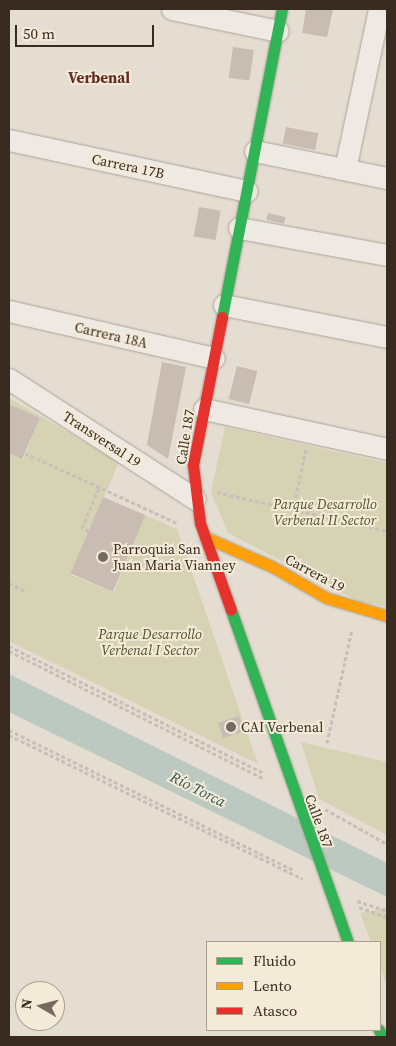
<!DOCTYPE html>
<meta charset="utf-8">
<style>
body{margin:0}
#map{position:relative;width:396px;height:1046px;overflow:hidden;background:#e5ddd1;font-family:"Source Serif 4",serif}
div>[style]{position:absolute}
.green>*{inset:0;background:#d6d3b4}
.water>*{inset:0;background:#bcc9c0}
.building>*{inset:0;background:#c9bcb2;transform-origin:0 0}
.path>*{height:3px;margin-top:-1.5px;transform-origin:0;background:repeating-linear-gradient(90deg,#c6c0b9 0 4px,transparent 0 6.5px)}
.roads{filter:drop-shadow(0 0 1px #aba399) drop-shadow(0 0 1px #aba399)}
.street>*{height:21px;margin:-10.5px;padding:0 10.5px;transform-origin:10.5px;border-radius:10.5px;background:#eee9e2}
.fast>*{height:11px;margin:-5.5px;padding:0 5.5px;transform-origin:5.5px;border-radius:5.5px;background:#30b455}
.slow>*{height:11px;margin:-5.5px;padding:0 5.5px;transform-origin:5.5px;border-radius:5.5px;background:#ff9f0a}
.jam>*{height:11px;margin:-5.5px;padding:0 5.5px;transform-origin:5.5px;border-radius:5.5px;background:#e5322d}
.dots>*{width:14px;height:14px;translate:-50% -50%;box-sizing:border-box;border:2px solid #f4ead8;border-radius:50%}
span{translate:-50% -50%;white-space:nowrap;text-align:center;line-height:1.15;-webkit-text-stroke:4px #f4ead8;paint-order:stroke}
.street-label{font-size:14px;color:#3a2b21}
.park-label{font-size:14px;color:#4e5529;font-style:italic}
.poi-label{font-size:14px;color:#3a2b21}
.left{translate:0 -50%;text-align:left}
.neighbourhood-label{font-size:15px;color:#642b23;font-weight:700}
.water-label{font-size:15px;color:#315853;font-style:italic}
.frame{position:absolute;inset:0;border:10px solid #3a2b21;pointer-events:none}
.legend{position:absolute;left:206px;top:941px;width:175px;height:90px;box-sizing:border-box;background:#f4ead8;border:1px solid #aa9e8f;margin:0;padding:6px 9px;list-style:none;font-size:15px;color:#3a2b21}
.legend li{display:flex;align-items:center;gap:10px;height:25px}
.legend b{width:25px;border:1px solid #aa9e8f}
.north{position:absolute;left:15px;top:981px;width:50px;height:50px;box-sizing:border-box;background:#f4ead8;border:1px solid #aa9e8f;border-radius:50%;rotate:278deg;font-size:14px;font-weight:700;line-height:20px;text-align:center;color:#3a2b21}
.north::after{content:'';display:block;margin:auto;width:18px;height:22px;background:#76695f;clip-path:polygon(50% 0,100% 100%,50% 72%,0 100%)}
.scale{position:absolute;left:15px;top:25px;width:139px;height:22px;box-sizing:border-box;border:2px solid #3a2b21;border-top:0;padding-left:6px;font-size:15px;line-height:18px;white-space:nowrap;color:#3a2b21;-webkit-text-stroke:4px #f4ead8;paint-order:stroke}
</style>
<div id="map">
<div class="green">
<div style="clip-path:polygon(9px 398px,119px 462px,71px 575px,114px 592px,145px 515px,177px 529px,258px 764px,9px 641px,9px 453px,23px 459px,40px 418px,10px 405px,9px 407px)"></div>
<div style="clip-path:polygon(225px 427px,387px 463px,387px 607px,358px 601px,228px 533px,211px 492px)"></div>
<div style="clip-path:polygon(301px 742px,387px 762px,387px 835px,319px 799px)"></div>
<div style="clip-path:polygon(387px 908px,387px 986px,380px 966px,380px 942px,371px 942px,360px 913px)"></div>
</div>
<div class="water">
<div style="clip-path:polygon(9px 674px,387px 863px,387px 897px,9px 712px)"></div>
</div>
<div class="building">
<div style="clip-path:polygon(306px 9px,333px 9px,327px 37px,302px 33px)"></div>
<div style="left:233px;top:47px;width:21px;height:31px;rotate:8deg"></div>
<div style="left:286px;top:127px;width:33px;height:17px;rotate:11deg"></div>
<div style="left:199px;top:207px;width:22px;height:30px;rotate:10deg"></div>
<div style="left:268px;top:213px;width:18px;height:7px;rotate:13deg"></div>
<div style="clip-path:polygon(162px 362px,186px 367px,168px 459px,147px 445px)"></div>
<div style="left:237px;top:366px;width:21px;height:34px;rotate:14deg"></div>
<div style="clip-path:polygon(9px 404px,40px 418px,22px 459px,9px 453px)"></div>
<div style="left:103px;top:497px;width:46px;height:83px;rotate:23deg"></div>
<div style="left:239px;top:716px;width:16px;height:22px;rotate:72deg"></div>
</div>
<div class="path">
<div style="left:25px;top:453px;width:167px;rotate:24.7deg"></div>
<div style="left:217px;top:492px;width:174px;rotate:12.9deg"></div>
<div style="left:293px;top:510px;width:62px;rotate:-78deg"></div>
<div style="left:89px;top:531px;width:8px;rotate:-157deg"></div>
<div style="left:82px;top:528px;width:44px;rotate:-67.5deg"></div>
<div style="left:9px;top:583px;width:18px;rotate:27deg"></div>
<div style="left:9px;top:646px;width:285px;rotate:26.5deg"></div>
<div style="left:9px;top:651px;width:286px;rotate:26.6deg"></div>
<div style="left:9px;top:730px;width:318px;rotate:26.2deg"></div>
<div style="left:9px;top:735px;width:327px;rotate:26.1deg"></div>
<div style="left:327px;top:743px;width:117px;rotate:-77.6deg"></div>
<div style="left:325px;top:809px;width:71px;rotate:29.4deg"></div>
<div style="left:357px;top:901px;width:32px;rotate:18deg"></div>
<div style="left:359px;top:907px;width:30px;rotate:20deg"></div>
</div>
<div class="roads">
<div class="street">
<div style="left:172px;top:9px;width:108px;rotate:11.7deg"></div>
<div style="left:9px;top:140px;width:243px;rotate:12.1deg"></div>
<div style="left:255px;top:151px;width:135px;rotate:11.6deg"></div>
<div style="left:345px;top:169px;width:164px;rotate:-78deg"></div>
<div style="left:239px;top:228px;width:150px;rotate:10.3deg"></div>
<div style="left:224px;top:305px;width:166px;rotate:11.1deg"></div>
<div style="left:9px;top:311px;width:210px;rotate:12.9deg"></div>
<div style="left:9px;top:379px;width:221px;rotate:32.8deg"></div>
<div style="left:204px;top:409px;width:187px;rotate:12.3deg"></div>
</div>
<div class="fast">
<div style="left:222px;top:317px;width:314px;rotate:-79deg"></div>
<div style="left:231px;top:610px;width:352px;rotate:70.6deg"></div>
<div style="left:379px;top:1030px;width:8px;rotate:67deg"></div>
</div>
<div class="slow">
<div style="left:205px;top:537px;width:74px;rotate:23.8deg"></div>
<div style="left:273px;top:567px;width:62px;rotate:29.9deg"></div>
<div style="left:327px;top:598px;width:63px;rotate:16.7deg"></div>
</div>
<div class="jam">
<div style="left:222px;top:317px;width:151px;rotate:101.1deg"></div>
<div style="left:193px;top:465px;width:58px;rotate:83.1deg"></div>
<div style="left:200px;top:523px;width:92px;rotate:70.4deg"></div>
</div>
</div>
<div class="dots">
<div style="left:103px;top:557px;background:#76695f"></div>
<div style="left:231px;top:727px;background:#76695f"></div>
</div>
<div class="street-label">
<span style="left:128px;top:166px;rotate:12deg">Carrera 17B</span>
<span style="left:111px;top:335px;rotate:13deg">Carrera 18A</span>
<span style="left:185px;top:437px;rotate:-81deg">Calle 187</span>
<span style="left:102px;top:439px;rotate:33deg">Transversal 19</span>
<span style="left:315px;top:573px;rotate:28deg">Carrera 19</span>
<span style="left:319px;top:821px;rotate:70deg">Calle 187</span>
</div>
<div class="park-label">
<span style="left:325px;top:512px">Parque Desarrollo<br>Verbenal II Sector</span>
<span style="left:150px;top:642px">Parque Desarrollo<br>Verbenal I Sector</span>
</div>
<div class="poi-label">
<span class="left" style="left:113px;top:557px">Parroquia San<br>Juan Maria Vianney</span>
<span class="left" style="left:241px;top:727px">CAI Verbenal</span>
</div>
<div class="neighbourhood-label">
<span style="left:99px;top:78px">Verbenal</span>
</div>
<div class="water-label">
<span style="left:198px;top:789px;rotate:27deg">Río Torca</span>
</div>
<div class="frame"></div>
<ul class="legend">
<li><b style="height:6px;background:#30b455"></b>Fluido</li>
<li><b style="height:6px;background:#ff9f0a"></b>Lento</li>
<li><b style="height:6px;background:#e5322d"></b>Atasco</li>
</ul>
<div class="north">N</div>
<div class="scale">50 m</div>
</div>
